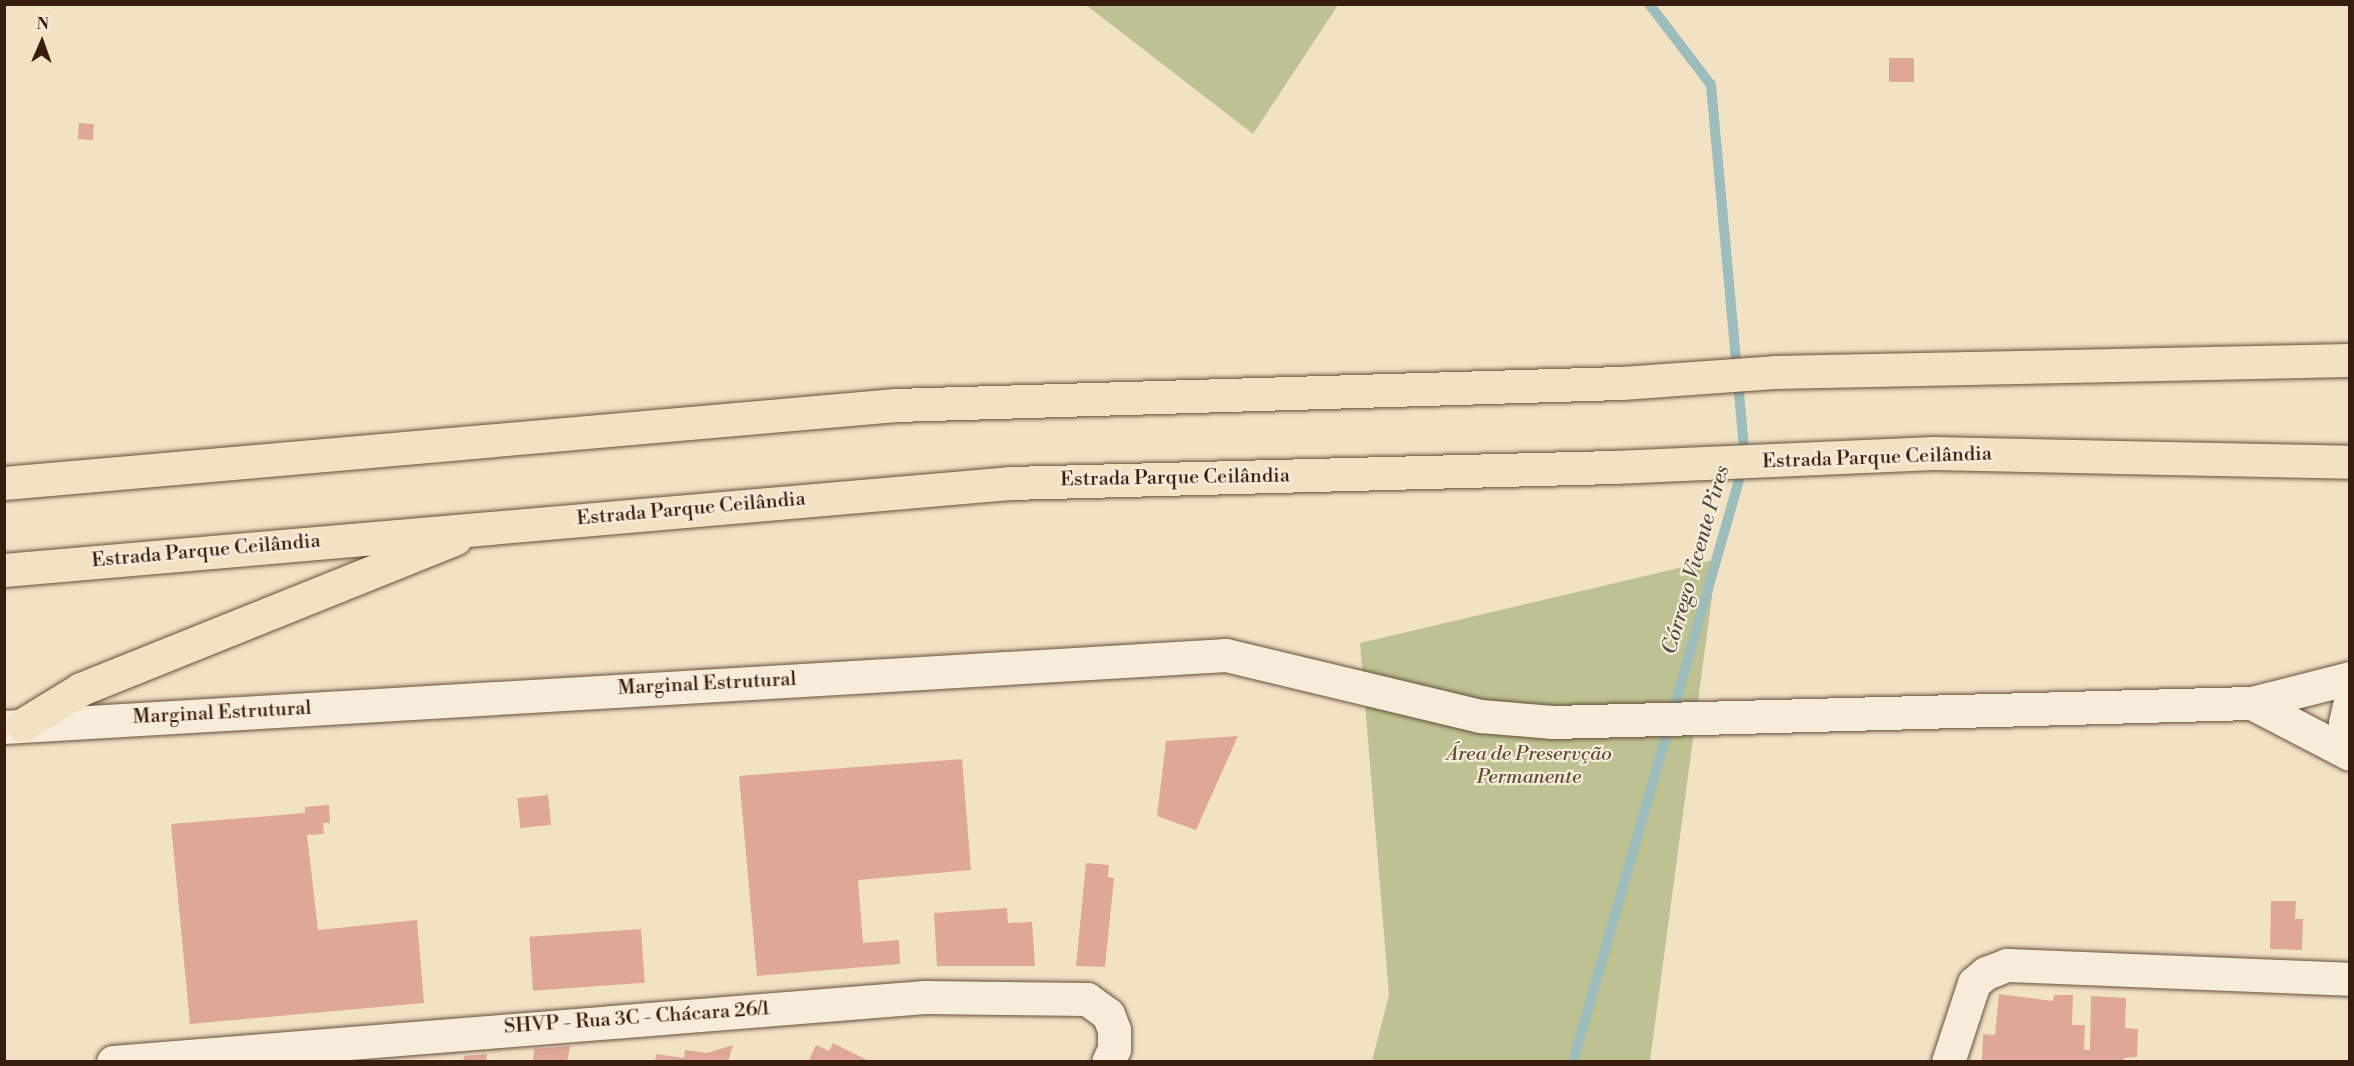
<!DOCTYPE html>
<meta charset="utf-8">
<style>
body{margin:0}
#map{position:relative;width:2354px;height:1066px;overflow:hidden;background:#f2e2c4;font-family:"Libre Bodoni",serif}
div>[style]{position:absolute}
.green>*{inset:0;background:#bec292}
.stream>*{height:10px;margin:-5px;padding:0 5px;transform-origin:5px;border-radius:5px;background:#9dbcbc}
.building>*{inset:0;background:#dfa798;transform-origin:0 0}
.roads{filter:drop-shadow(0 0 2px #664e3c) drop-shadow(0 0 2px #664e3c)}
.minor>*{height:33px;margin:-16.5px;padding:0 16.5px;transform-origin:16.5px;border-radius:16.5px;background:#f7ecd9}
.highway>*{height:33px;margin:-16.5px;padding:0 16.5px;transform-origin:16.5px;border-radius:16.5px;background:#f2e2c4}
span{translate:-50% -50%;white-space:nowrap;text-align:center;line-height:1.15;-webkit-text-stroke:4.5px #f7ecd9;paint-order:stroke}
.street-label{font-size:20px;color:#381d0f}
.park-label{font-size:20px;color:#604f36;font-style:italic}
.water-label{font-size:21px;color:#564d43;font-style:italic}
.frame{position:absolute;inset:0;border:6px solid #381d0f;pointer-events:none}
.north{position:absolute;left:12px;top:12px;width:60px;height:60px;-webkit-text-stroke:4px #f7ecd9;paint-order:stroke;rotate:2deg;font-size:16px;font-weight:700;line-height:24px;text-align:center;color:#381d0f}
.north::after{content:'';display:block;margin:auto;width:21px;height:27px;background:#381d0f;clip-path:polygon(50% 0,100% 100%,50% 72%,0 100%)}
</style>
<div id="map">
<div class="green">
<div style="clip-path:polygon(1086px 5px,1338px 5px,1253px 134px)"></div>
<div style="clip-path:polygon(1717px 559px,1650px 1061px,1372px 1061px,1389px 995px,1360px 643px)"></div>
</div>
<div class="stream">
<div style="left:1573px;top:1062px;width:627px;rotate:-74.08deg"></div>
<div style="left:1745px;top:459px;width:376px;rotate:-95.2deg"></div>
<div style="left:1711px;top:85px;width:102px;rotate:-127.4deg"></div>
</div>
<div class="building">
<div style="left:1914px;top:58px;width:24px;height:25px;rotate:90deg"></div>
<div style="left:79px;top:123px;width:15px;height:16px;rotate:4deg"></div>
<div style="clip-path:polygon(1238px 736px,1196px 830px,1157px 816px,1166px 741px)"></div>
<div style="clip-path:polygon(962px 759px,971px 870px,858px 880px,863px 943px,899px 940px,900px 964px,757px 976px,739px 776px)"></div>
<div style="left:548px;top:795px;width:30px;height:31px;rotate:84deg"></div>
<div style="clip-path:polygon(329px 805px,330px 823px,323px 823px,324px 834px,307px 835px,318px 930px,417px 920px,424px 1003px,190px 1024px,171px 824px,305px 813px,305px 807px)"></div>
<div style="clip-path:polygon(1086px 863px,1109px 865px,1108px 877px,1114px 878px,1105px 967px,1076px 966px)"></div>
<div style="clip-path:polygon(2271px 901px,2296px 901px,2295px 919px,2303px 919px,2302px 950px,2270px 949px)"></div>
<div style="clip-path:polygon(1007px 908px,1008px 923px,1032px 922px,1035px 966px,937px 966px,934px 913px)"></div>
<div style="left:641px;top:929px;width:54px;height:112px;rotate:86deg"></div>
<div style="clip-path:polygon(1999px 994px,2053px 1001px,2054px 995px,2073px 995px,2072px 1025px,2085px 1025px,2084px 1050px,2090px 1050px,2091px 996px,2126px 998px,2125px 1028px,2138px 1029px,2137px 1057px,2124px 1058px,2124px 1062px,1982px 1062px,1983px 1034px,1995px 1035px)"></div>
<div style="clip-path:polygon(833px 1043px,871px 1062px,808px 1062px,816px 1045px,829px 1051px)"></div>
<div style="clip-path:polygon(733px 1045px,728px 1062px,655px 1062px,656px 1054px,684px 1058px,685px 1050px,707px 1053px)"></div>
<div style="clip-path:polygon(570px 1046px,567px 1062px,533px 1062px,534px 1049px)"></div>
<div style="clip-path:polygon(487px 1054px,486px 1062px,463px 1062px,464px 1056px)"></div>
</div>
<div class="roads">
<div class="minor">
<div style="left:2350px;top:701px;width:23px;rotate:103deg"></div>
<div style="left:2345px;top:723px;width:18px;rotate:74deg"></div>
<div style="left:2252px;top:703px;width:110px;rotate:27.5deg"></div>
<div style="left:4px;top:727px;width:1224px;rotate:-3.37deg"></div>
<div style="left:1226px;top:655px;width:262px;rotate:13.5deg"></div>
<div style="left:1481px;top:716px;width:72px;rotate:4.8deg"></div>
<div style="left:1553px;top:722px;width:699px;rotate:-1.56deg"></div>
<div style="left:2252px;top:703px;width:101px;rotate:-14.3deg"></div>
<div style="left:113px;top:1062px;width:814px;rotate:-4.58deg"></div>
<div style="left:924px;top:997px;width:163px;rotate:0.7deg"></div>
<div style="left:1087px;top:999px;width:26px;rotate:36deg"></div>
<div style="left:1108px;top:1014px;width:17px;rotate:69deg"></div>
<div style="left:1114px;top:1030px;width:19px;rotate:90deg"></div>
<div style="left:1114px;top:1049px;width:14px;rotate:115deg"></div>
<div style="left:1948px;top:1062px;width:83px;rotate:-71.8deg"></div>
<div style="left:1974px;top:983px;width:16px;rotate:-40deg"></div>
<div style="left:1986px;top:973px;width:22px;rotate:-21deg"></div>
<div style="left:2007px;top:965px;width:343px;rotate:2.3deg"></div>
</div>
<div class="highway">
<div style="left:4px;top:483px;width:895px;rotate:-5deg"></div>
<div style="left:896px;top:405px;width:726px;rotate:-1.74deg"></div>
<div style="left:1622px;top:383px;width:152px;rotate:-4.1deg"></div>
<div style="left:1774px;top:372px;width:576px;rotate:-1.19deg"></div>
<div style="left:4px;top:570px;width:1010px;rotate:-4.94deg"></div>
<div style="left:1010px;top:483px;width:604px;rotate:-1.52deg"></div>
<div style="left:1614px;top:467px;width:319px;rotate:-2.5deg"></div>
<div style="left:1933px;top:453px;width:417px;rotate:1.2deg"></div>
<div style="left:22px;top:725px;width:69px;rotate:-31.4deg"></div>
<div style="left:81px;top:689px;width:403px;rotate:-21.9deg"></div>
</div>
</div>
<div class="street-label">
<span style="left:1877px;top:458px;rotate:-2deg">Estrada Parque Ceilândia</span>
<span style="left:1175px;top:478px;rotate:-1deg">Estrada Parque Ceilândia</span>
<span style="left:691px;top:509px;rotate:-5deg">Estrada Parque Ceilândia</span>
<span style="left:206px;top:551px;rotate:-5deg">Estrada Parque Ceilândia</span>
<span style="left:707px;top:684px;rotate:-3deg">Marginal Estrutural</span>
<span style="left:222px;top:713px;rotate:-3deg">Marginal Estrutural</span>
<span style="left:637px;top:1018px;rotate:-4deg">SHVP - Rua 3C - Chácara 26/1</span>
</div>
<div class="park-label">
<span style="left:1529px;top:766px">Área de Preservção<br>Permanente</span>
</div>
<div class="water-label">
<span style="left:1696px;top:560px;rotate:-74deg">Córrego Vicente Pires</span>
</div>
<div class="frame"></div>
<div class="north">N</div>
</div>
